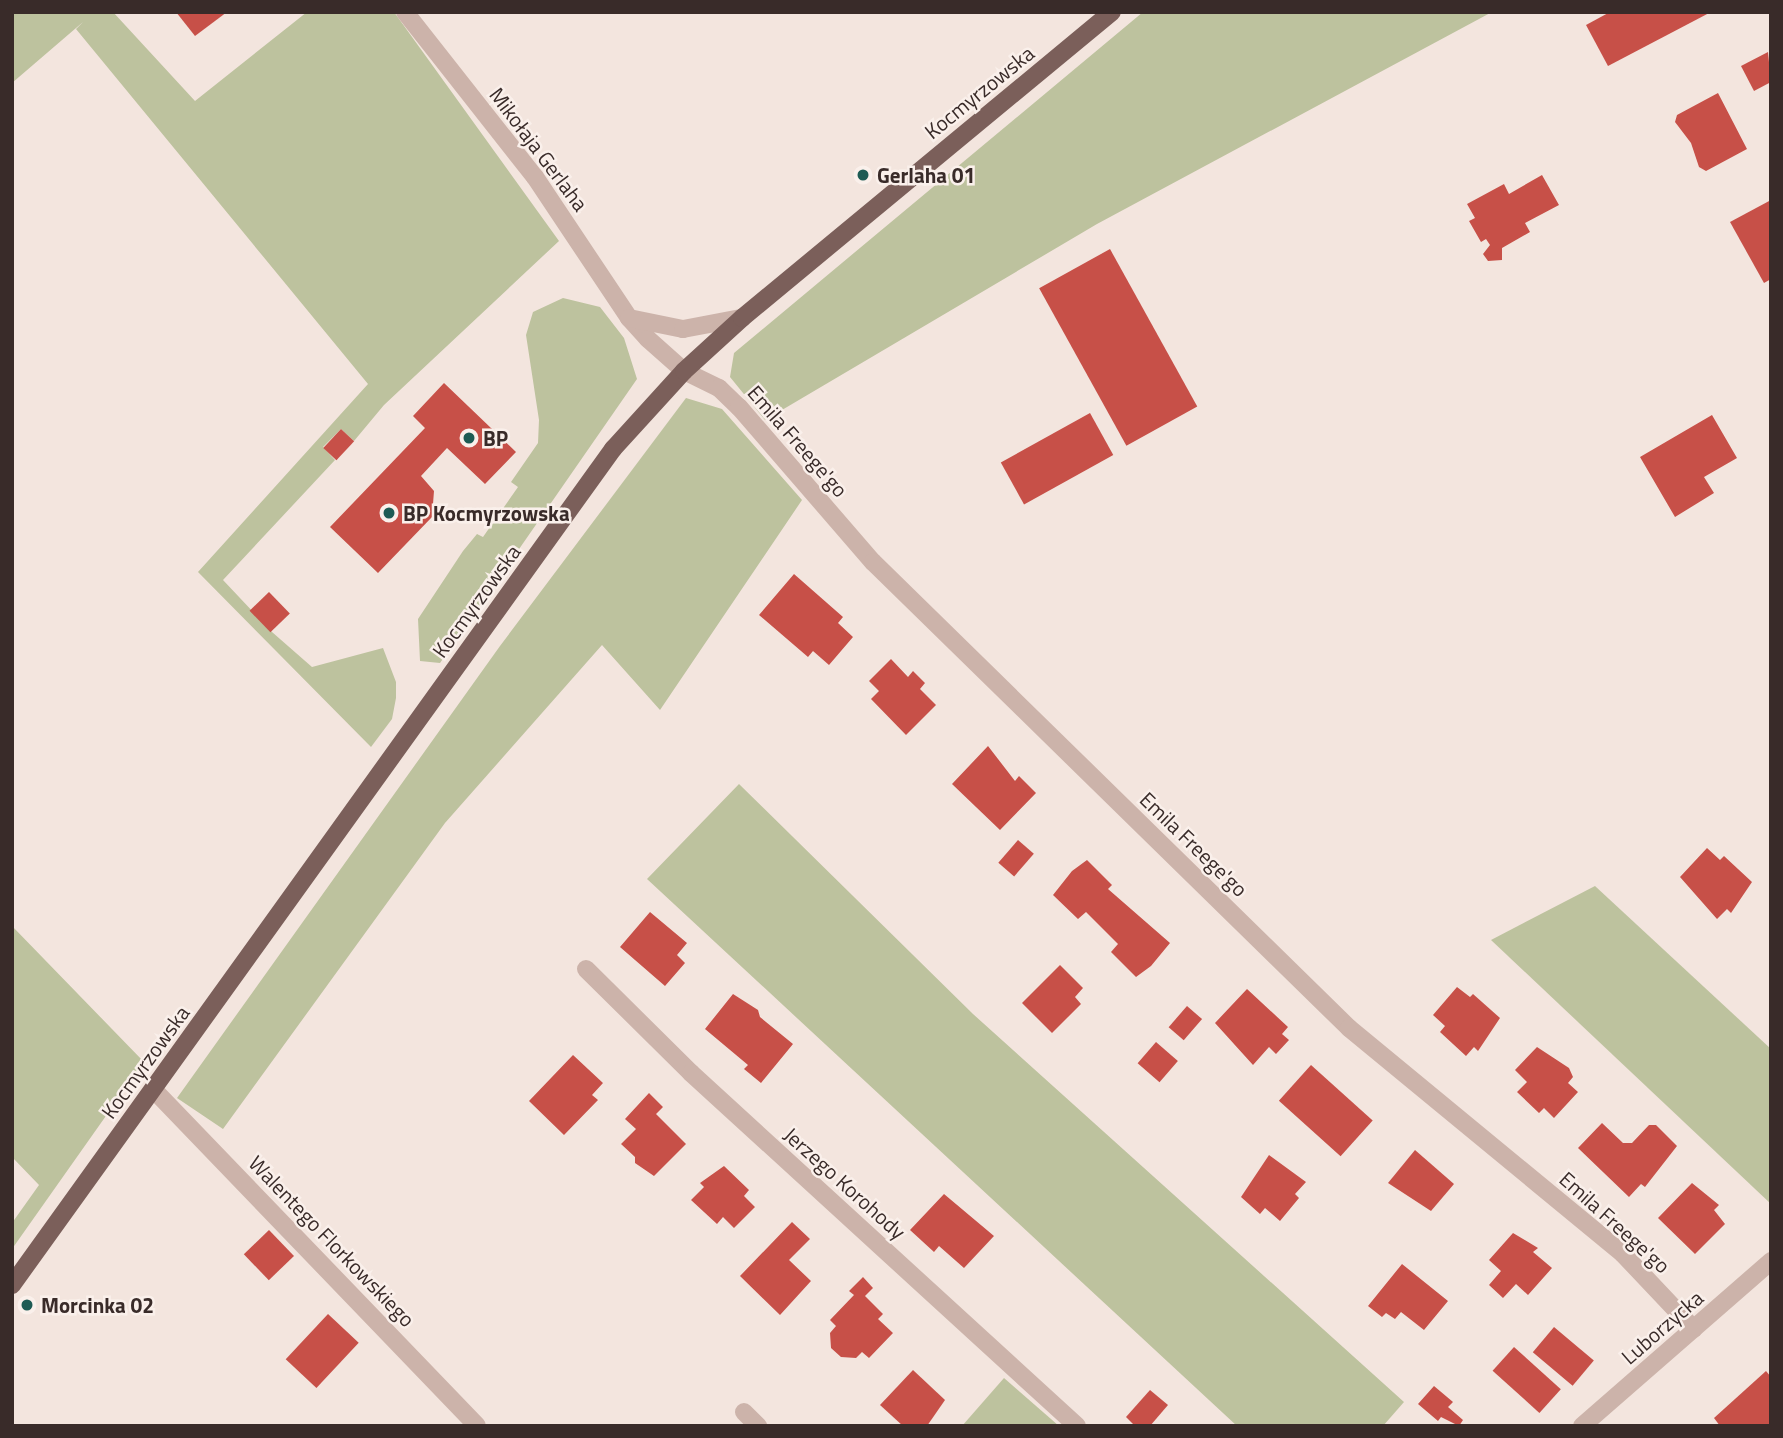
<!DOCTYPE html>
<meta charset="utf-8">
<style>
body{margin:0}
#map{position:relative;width:1783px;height:1438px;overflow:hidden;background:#f3e5de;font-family:"Titillium Web",sans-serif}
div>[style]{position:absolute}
.green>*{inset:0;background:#bdc29e}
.building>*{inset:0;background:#c75048;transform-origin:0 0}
.minor>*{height:18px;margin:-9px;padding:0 9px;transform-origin:9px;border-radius:9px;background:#ccb3aa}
.major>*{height:18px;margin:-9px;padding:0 9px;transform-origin:9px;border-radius:9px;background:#7b5f5a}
.dots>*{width:19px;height:19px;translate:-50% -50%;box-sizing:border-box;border:4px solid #faf0eb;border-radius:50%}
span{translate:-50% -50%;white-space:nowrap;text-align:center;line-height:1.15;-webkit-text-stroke:5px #faf0eb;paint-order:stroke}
.street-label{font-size:21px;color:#392b29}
.poi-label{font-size:21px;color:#392b29;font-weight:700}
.left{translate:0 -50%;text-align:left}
.frame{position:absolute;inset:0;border:14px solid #392b29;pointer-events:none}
</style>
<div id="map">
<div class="green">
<div style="clip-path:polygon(12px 12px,113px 12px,195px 101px,307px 12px,394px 12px,559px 241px,384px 405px,354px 441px,341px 429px,323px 447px,335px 460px,223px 580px,272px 632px,312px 667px,383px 648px,396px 682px,396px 698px,392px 719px,371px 747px,198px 572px,368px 384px,76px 29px,83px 22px,12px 83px)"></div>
<div style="clip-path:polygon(1143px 12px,1492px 12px,1097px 224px,765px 420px,730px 377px,734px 353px)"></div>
<div style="clip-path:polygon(563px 298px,600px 307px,624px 338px,637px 379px,440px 663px,420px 661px,418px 619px,463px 551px,477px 534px,483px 537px,518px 487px,511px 482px,538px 443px,539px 420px,526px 335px,533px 312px)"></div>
<div style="clip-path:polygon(686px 398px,722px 409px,802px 500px,660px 710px,602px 645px,445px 823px,223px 1129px,177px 1098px,500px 646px)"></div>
<div style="clip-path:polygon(739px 784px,973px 1014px,1404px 1402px,1383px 1426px,1237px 1426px,647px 879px)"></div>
<div style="clip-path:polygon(1595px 886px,1771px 1049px,1771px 1204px,1491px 940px)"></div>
<div style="clip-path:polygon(12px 926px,144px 1062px,12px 1249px,12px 1223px,39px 1185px,12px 1157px)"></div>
<div style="clip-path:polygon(1004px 1378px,1059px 1426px,962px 1426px)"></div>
</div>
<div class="building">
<div style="clip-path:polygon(176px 12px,227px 12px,195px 36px)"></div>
<div style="clip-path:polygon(1610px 12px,1711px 12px,1608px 66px,1586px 25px)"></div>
<div style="clip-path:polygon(1768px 52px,1771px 82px,1754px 91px,1741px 66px)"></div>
<div style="clip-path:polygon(1718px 93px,1747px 149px,1706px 171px,1699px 167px,1691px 143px,1675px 122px,1677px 115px)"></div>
<div style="clip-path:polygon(1542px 175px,1559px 205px,1525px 223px,1530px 232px,1502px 248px,1502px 260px,1488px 261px,1483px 254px,1490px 245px,1486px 239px,1481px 242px,1469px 221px,1475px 218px,1467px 204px,1504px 184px,1509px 194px)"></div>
<div style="clip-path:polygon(1771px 200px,1771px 279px,1764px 283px,1730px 222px)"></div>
<div style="left:1110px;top:249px;width:180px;height:81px;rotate:61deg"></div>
<div style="clip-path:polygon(444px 383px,516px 452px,485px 484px,447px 448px,421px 476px,434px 491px,432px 517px,378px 573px,330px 527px,425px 428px,413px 416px)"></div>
<div style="left:1090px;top:413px;width:48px;height:102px;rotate:61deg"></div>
<div style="clip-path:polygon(1712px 415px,1737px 458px,1704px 477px,1714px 493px,1675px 517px,1640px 457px)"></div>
<div style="left:341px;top:429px;width:18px;height:26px;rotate:43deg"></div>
<div style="clip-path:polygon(794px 574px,843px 617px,838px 623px,853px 637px,829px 665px,813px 651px,808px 657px,759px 615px)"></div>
<div style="left:269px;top:592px;width:30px;height:27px;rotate:46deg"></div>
<div style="clip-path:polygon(891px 659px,908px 677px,913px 671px,925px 683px,920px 689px,936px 705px,906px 735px,871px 699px,879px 691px,869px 681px)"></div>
<div style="clip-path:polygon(988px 746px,1015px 781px,1019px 776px,1036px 793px,1000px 830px,952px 784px)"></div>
<div style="left:1018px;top:840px;width:21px;height:30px;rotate:41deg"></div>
<div style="clip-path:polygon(1707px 848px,1720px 860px,1724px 856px,1752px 882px,1731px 913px,1727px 909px,1717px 919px,1680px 877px)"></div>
<div style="clip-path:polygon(1087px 860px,1112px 885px,1108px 889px,1170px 943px,1151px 966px,1136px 977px,1111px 952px,1118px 944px,1086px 912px,1078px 919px,1053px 895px,1072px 871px)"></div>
<div style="clip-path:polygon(650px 912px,687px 943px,677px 955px,685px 963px,665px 986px,620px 947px)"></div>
<div style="clip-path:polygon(1060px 965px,1083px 988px,1075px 997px,1081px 1004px,1052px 1033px,1022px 1003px)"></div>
<div style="clip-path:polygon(1457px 987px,1470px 997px,1473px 994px,1500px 1018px,1478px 1051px,1474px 1047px,1466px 1056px,1440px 1032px,1445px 1026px,1433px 1015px)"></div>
<div style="clip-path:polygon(1247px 989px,1288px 1027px,1282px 1034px,1289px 1040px,1276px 1054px,1269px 1047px,1253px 1065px,1215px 1023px)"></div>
<div style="clip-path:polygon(733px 994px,758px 1010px,760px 1017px,793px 1044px,761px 1083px,744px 1069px,748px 1065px,705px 1029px)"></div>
<div style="left:1187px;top:1006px;width:20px;height:28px;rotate:41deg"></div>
<div style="left:1156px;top:1042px;width:29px;height:28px;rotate:41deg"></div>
<div style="clip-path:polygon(1537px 1047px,1569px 1068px,1573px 1077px,1568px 1083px,1578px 1092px,1554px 1118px,1544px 1108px,1539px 1113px,1517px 1092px,1527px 1082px,1515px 1070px)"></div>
<div style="clip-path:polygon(573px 1055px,603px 1083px,592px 1095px,598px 1100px,564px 1135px,529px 1101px)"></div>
<div style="left:1311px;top:1065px;width:83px;height:48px;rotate:42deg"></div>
<div style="clip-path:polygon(649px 1093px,663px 1107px,656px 1114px,686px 1144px,654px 1176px,635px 1163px,635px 1157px,621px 1144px,636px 1129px,625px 1119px)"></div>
<div style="clip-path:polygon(1602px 1123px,1623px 1143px,1632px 1143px,1649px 1125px,1656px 1125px,1677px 1146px,1645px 1187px,1641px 1184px,1629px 1197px,1578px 1148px)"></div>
<div style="clip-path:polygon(1415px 1150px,1454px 1184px,1431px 1211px,1388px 1183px)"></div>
<div style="clip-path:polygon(1269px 1155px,1306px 1182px,1295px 1194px,1299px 1198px,1280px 1221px,1265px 1208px,1260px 1214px,1241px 1197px)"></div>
<div style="clip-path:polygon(724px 1166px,749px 1190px,744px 1196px,755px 1207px,734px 1228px,723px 1217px,717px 1224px,691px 1200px,704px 1187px,700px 1183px)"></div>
<div style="clip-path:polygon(1692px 1183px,1719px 1205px,1714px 1210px,1725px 1224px,1695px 1254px,1658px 1218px)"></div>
<div style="clip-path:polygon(944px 1194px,994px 1236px,964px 1268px,939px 1246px,934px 1252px,910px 1230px)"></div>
<div style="clip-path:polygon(792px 1222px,810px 1239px,789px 1260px,811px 1281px,780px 1315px,740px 1276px)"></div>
<div style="left:269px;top:1230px;width:36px;height:35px;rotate:46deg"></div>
<div style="clip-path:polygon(1513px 1233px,1538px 1248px,1533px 1252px,1552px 1268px,1528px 1295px,1516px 1284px,1503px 1298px,1489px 1285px,1501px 1271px,1489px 1260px)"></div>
<div style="clip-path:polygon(1402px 1264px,1448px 1301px,1424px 1330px,1401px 1312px,1395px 1319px,1386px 1313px,1382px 1317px,1368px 1306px)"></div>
<div style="clip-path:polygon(863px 1277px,873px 1288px,865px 1296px,883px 1314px,878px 1319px,893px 1333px,869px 1358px,862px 1352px,856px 1358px,841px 1357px,831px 1348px,830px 1333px,836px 1326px,830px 1320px,854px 1295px,849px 1291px)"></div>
<div style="left:328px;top:1314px;width:42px;height:62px;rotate:43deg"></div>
<div style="left:1554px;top:1327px;width:52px;height:33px;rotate:40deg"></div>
<div style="left:1514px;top:1347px;width:63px;height:32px;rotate:42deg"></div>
<div style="clip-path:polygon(913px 1370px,945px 1400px,927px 1426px,903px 1426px,880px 1405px)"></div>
<div style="clip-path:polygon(1766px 1371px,1771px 1377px,1771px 1426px,1720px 1426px,1714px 1418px)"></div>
<div style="clip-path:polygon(1434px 1386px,1453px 1402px,1448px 1407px,1463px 1420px,1459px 1426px,1441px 1417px,1438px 1421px,1418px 1404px)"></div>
<div style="clip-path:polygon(1150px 1390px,1168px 1405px,1150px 1426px,1135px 1426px,1126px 1417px)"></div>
</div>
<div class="minor">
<div style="left:405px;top:12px;width:210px;rotate:51.8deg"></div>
<div style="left:535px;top:177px;width:169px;rotate:56.3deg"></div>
<div style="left:629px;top:318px;width:28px;rotate:48deg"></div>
<div style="left:648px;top:339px;width:48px;rotate:41.6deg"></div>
<div style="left:684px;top:371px;width:39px;rotate:26deg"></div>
<div style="left:719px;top:388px;width:28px;rotate:44deg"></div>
<div style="left:739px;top:407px;width:205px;rotate:49.2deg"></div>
<div style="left:873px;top:562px;width:666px;rotate:44.39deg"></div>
<div style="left:1349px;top:1028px;width:355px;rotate:39.5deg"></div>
<div style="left:1623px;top:1254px;width:103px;rotate:46.6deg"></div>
<div style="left:629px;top:318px;width:55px;rotate:11.5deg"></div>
<div style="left:683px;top:329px;width:60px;rotate:-10.6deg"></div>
<div style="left:586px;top:969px;width:148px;rotate:44.7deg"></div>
<div style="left:691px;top:1073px;width:523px;rotate:42.44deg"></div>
<div style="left:153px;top:1089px;width:467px;rotate:46.1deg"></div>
<div style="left:744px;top:1412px;width:20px;rotate:45deg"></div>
<div style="left:1582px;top:1426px;width:251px;rotate:-41.1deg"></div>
</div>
<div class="major">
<div style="left:12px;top:1285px;width:1030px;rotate:-54.29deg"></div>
<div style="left:613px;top:449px;width:105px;rotate:-47.7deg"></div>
<div style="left:684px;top:371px;width:79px;rotate:-42.4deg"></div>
<div style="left:742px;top:318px;width:480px;rotate:-39.6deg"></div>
</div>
<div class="dots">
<div style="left:863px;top:175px;background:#1e5b54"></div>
<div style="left:469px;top:438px;background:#1e5b54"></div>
<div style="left:389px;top:513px;background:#1e5b54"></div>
<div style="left:27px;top:1305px;background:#1e5b54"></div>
</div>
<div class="street-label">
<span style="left:979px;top:92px;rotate:-39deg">Kocmyrzowska</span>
<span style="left:539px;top:149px;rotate:53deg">Mikołaja Gerlaha</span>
<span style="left:798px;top:441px;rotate:49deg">Emila Freege'go</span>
<span style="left:476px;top:601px;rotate:-54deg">Kocmyrzowska</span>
<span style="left:1194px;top:844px;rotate:44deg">Emila Freege'go</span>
<span style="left:145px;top:1062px;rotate:-54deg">Kocmyrzowska</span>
<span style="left:845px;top:1183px;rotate:42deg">Jerzego Korohody</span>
<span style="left:1615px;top:1222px;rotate:42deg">Emila Freege'go</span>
<span style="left:332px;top:1241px;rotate:46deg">Walentego Florkowskiego</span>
<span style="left:1662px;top:1327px;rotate:-41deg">Luborzycka</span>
</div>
<div class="poi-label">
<span class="left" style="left:877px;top:175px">Gerlaha 01</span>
<span class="left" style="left:483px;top:438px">BP</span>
<span class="left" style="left:403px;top:513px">BP Kocmyrzowska</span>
<span class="left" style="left:41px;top:1305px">Morcinka 02</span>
</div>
<div class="frame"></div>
</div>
